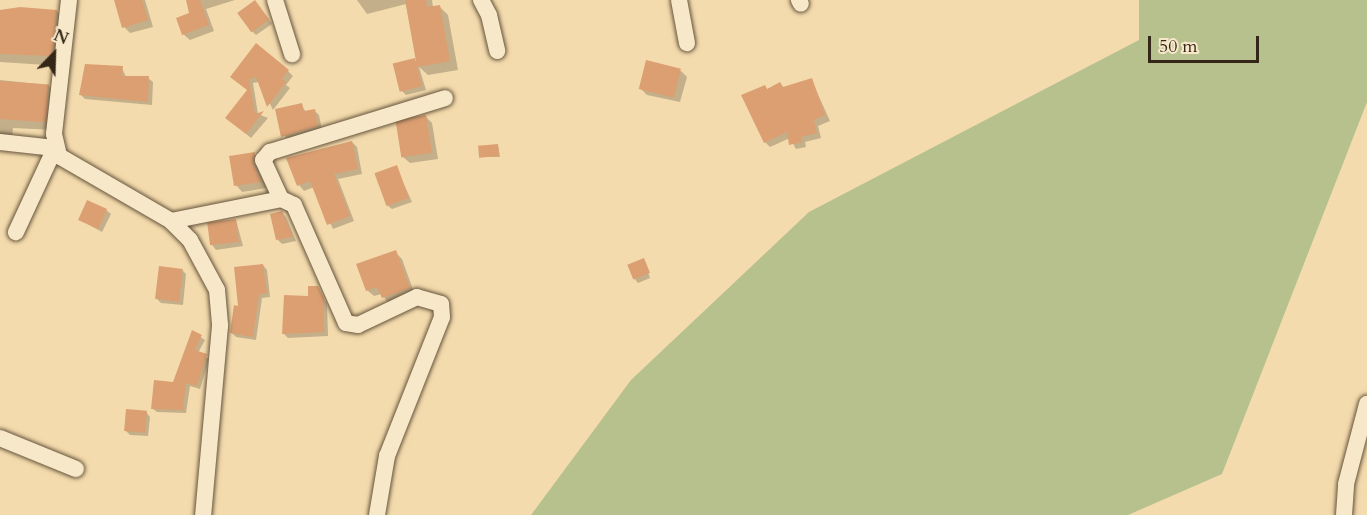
<!DOCTYPE html>
<style>
body{margin:0}
#map{position:relative;width:1367px;height:515px;overflow:hidden;background:#f4dbad;font-family:Cardo,serif}
div>[style]{position:absolute}
.green>*{inset:0;background:#b6c18e}
.shadow>*{inset:0;background:#0003}
.building>*{inset:0;background:#dc9f72;transform-origin:0 0}
.roads{filter:drop-shadow(0 0 2px #65543c) drop-shadow(0 0 2px #65543c)}
.street>*{height:16px;margin:-8px;padding:0 8px;transform-origin:8px;border-radius:8px;background:#f8e8ca}
span{translate:-50% -50%;white-space:nowrap;text-align:center;line-height:1.15;-webkit-text-stroke:4.5px #f8e8ca;paint-order:stroke}
.north{position:absolute;left:24px;top:24px;width:60px;height:60px;-webkit-text-stroke:4px #f8e8ca;paint-order:stroke;rotate:23deg;font-size:16px;font-weight:700;line-height:24px;text-align:center;color:#352717}
.north::after{content:'';display:block;margin:auto;width:21px;height:27px;background:#352717;clip-path:polygon(50% 0,100% 100%,50% 72%,0 100%)}
.scale{position:absolute;left:1148px;top:36px;width:111px;height:27px;box-sizing:border-box;border:3px solid #352717;border-top:0;padding-left:8px;font-size:18px;line-height:21px;white-space:nowrap;color:#352717;-webkit-text-stroke:4px #f8e8ca;paint-order:stroke}
</style>
<div id="map">
<div class="green">
<div style="clip-path:polygon(1139px 0,1367px 0,1367px 102px,1222px 474px,1128px 515px,531px 515px,631px 380px,809px 212px,1139px 40px)"></div>
</div>
<div class="shadow">
<div style="clip-path:polygon(116px 0,145px 0,153px 27px,130px 33px,124px 27px)"></div>
<div style="clip-path:polygon(187px 0,235px 0,206px 9px,214px 31px,190px 40px,183px 34px,191px 14px)"></div>
<div style="clip-path:polygon(357px 0,432px 0,433px 7px,439px 6px,448px 15px,458px 70px,428px 75px,419px 67px,426px 90px,406px 95px,402px 91px,414px 60px,418px 64px,406px 4px,367px 14px)"></div>
<div style="clip-path:polygon(259px 6px,272px 24px,256px 35px,252px 31px)"></div>
<div style="clip-path:polygon(57px 11px,67px 22px,62px 66px,0 62px,0 12px)"></div>
<div style="clip-path:polygon(122px 68px,126px 77px,148px 78px,153px 82px,152px 105px,85px 99px,81px 95px)"></div>
<div style="clip-path:polygon(288px 71px,293px 76px,286px 85px,290px 88px,273px 110px,259px 82px,253px 83px,258px 114px,268px 118px,251px 138px,232px 122px,249px 91px,232px 76px)"></div>
<div style="clip-path:polygon(681px 71px,687px 77px,680px 102px,647px 95px,640px 88px)"></div>
<div style="clip-path:polygon(811px 79px,830px 121px,818px 126px,821px 138px,805px 142px,806px 147px,796px 149px,790px 138px,770px 147px,765px 142px,764px 86px,768px 90px,780px 84px,784px 88px)"></div>
<div style="clip-path:polygon(0 80px,48px 85px,59px 95px,55px 130px,13px 128px,12px 139px,0 138px)"></div>
<div style="clip-path:polygon(301px 105px,306px 112px,314px 110px,319px 115px,322px 130px,287px 141px,277px 110px)"></div>
<div style="clip-path:polygon(426px 117px,432px 123px,438px 159px,410px 163px,403px 157px)"></div>
<div style="clip-path:polygon(352px 142px,357px 147px,362px 174px,338px 179px,354px 221px,333px 229px,314px 187px,304px 191px,299px 185px)"></div>
<div style="clip-path:polygon(498px 145px,500px 157px,480px 157px)"></div>
<div style="clip-path:polygon(254px 154px,261px 160px,259px 172px,267px 188px,242px 192px,236px 185px)"></div>
<div style="clip-path:polygon(396px 167px,412px 202px,392px 209px,387px 205px)"></div>
<div style="clip-path:polygon(106px 210px,111px 214px,102px 232px,80px 220px)"></div>
<div style="clip-path:polygon(282px 213px,286px 217px,296px 241px,282px 244px,278px 240px)"></div>
<div style="clip-path:polygon(236px 220px,243px 246px,216px 250px,212px 245px)"></div>
<div style="clip-path:polygon(395px 252px,402px 259px,415px 295px,389px 304px,382px 294px,374px 296px,367px 290px)"></div>
<div style="clip-path:polygon(644px 260px,650px 278px,638px 283px,634px 278px)"></div>
<div style="clip-path:polygon(263px 265px,267px 270px,270px 297px,262px 298px,256px 340px,236px 337px,232px 333px,240px 308px)"></div>
<div style="clip-path:polygon(182px 270px,186px 274px,183px 305px,161px 303px,157px 299px)"></div>
<div style="clip-path:polygon(318px 288px,327px 304px,328px 336px,288px 338px,283px 333px)"></div>
<div style="clip-path:polygon(193px 332px,205px 340px,198px 353px,209px 359px,200px 389px,190px 386px,186px 413px,157px 412px,153px 409px,174px 383px)"></div>
<div style="clip-path:polygon(146px 412px,150px 417px,148px 436px,130px 435px,125px 430px)"></div>
</div>
<div class="building">
<div style="clip-path:polygon(114px 0,142px 0,148px 20px,122px 28px)"></div>
<div style="clip-path:polygon(186px 0,200px 0,209px 25px,182px 35px,176px 18px,189px 13px)"></div>
<div style="left:255px;top:0;width:24px;height:22px;rotate:54deg"></div>
<div style="clip-path:polygon(405px 0,426px 0,427px 7px,440px 5px,450px 61px,417px 67px)"></div>
<div style="clip-path:polygon(20px 7px,57px 10px,52px 56px,0 54px,0 10px)"></div>
<div style="clip-path:polygon(256px 43px,289px 70px,282px 79px,286px 82px,267px 107px,256px 77px,249px 79px,255px 114px,264px 111px,246px 134px,225px 118px,247px 90px,230px 77px)"></div>
<div style="left:415px;top:58px;width:29px;height:23px;rotate:76deg"></div>
<div style="left:646px;top:60px;width:36px;height:30px;rotate:14deg"></div>
<div style="clip-path:polygon(85px 64px,123px 66px,122px 76px,149px 76px,148px 102px,79px 95px)"></div>
<div style="clip-path:polygon(812px 78px,825px 115px,814px 120px,817px 133px,801px 137px,802px 142px,789px 145px,787px 132px,764px 143px,741px 95px,765px 85px,767px 89px,780px 82px,783px 87px)"></div>
<div style="left:0;top:81px;width:49px;height:38px;rotate:4deg"></div>
<div style="clip-path:polygon(302px 103px,304px 111px,315px 109px,318px 126px,281px 137px,275px 109px)"></div>
<div style="left:426px;top:115px;width:38px;height:31px;rotate:81deg"></div>
<div style="clip-path:polygon(352px 141px,358px 169px,334px 174px,350px 216px,327px 225px,310px 181px,297px 186px,286px 158px)"></div>
<div style="left:498px;top:144px;width:12px;height:20px;rotate:85deg"></div>
<div style="clip-path:polygon(255px 152px,253px 164px,261px 182px,234px 186px,229px 156px)"></div>
<div style="left:397px;top:165px;width:35px;height:24px;rotate:70deg"></div>
<div style="left:87px;top:200px;width:22px;height:22px;rotate:24deg"></div>
<div style="clip-path:polygon(282px 211px,293px 237px,276px 240px,270px 214px)"></div>
<div style="left:236px;top:219px;width:23px;height:29px;rotate:83deg"></div>
<div style="clip-path:polygon(396px 250px,410px 288px,382px 298px,377px 287px,366px 291px,356px 264px)"></div>
<div style="left:644px;top:258px;width:16px;height:18px;rotate:68deg"></div>
<div style="clip-path:polygon(263px 264px,267px 293px,259px 294px,253px 337px,230px 333px,234px 305px,238px 306px,234px 267px)"></div>
<div style="left:159px;top:266px;width:24px;height:33px;rotate:7deg"></div>
<div style="clip-path:polygon(308px 286px,318px 286px,324px 298px,324px 332px,282px 334px,284px 295px,308px 296px)"></div>
<div style="clip-path:polygon(192px 330px,202px 335px,195px 350px,207px 354px,197px 386px,186px 383px,183px 410px,151px 409px,154px 380px,173px 382px)"></div>
<div style="left:126px;top:409px;width:21px;height:22px;rotate:5deg"></div>
</div>
<div class="roads">
<div class="street">
<div style="left:69px;top:0;width:135px;rotate:96.4deg"></div>
<div style="left:54px;top:134px;width:23px;rotate:77deg"></div>
<div style="left:59px;top:156px;width:129px;rotate:30.1deg"></div>
<div style="left:171px;top:221px;width:27px;rotate:45deg"></div>
<div style="left:190px;top:240px;width:57px;rotate:61.6deg"></div>
<div style="left:217px;top:290px;width:36px;rotate:85deg"></div>
<div style="left:220px;top:326px;width:190px;rotate:95.1deg"></div>
<div style="left:275px;top:0;width:57px;rotate:72.5deg"></div>
<div style="left:481px;top:0;width:17px;rotate:62deg"></div>
<div style="left:489px;top:15px;width:37px;rotate:77deg"></div>
<div style="left:679px;top:0;width:44px;rotate:79.5deg"></div>
<div style="left:799px;top:0;width:4px;rotate:63deg"></div>
<div style="left:0;top:142px;width:55px;rotate:6.2deg"></div>
<div style="left:55px;top:148px;width:93px;rotate:114.9deg"></div>
<div style="left:171px;top:221px;width:112px;rotate:-11.3deg"></div>
<div style="left:0;top:438px;width:82px;rotate:22.2deg"></div>
<div style="left:377px;top:515px;width:60px;rotate:-80.4deg"></div>
<div style="left:387px;top:456px;width:149px;rotate:-68.4deg"></div>
<div style="left:442px;top:317px;width:13px;rotate:-94deg"></div>
<div style="left:441px;top:304px;width:25px;rotate:-164deg"></div>
<div style="left:417px;top:297px;width:65px;rotate:154.6deg"></div>
<div style="left:358px;top:325px;width:12px;rotate:-171deg"></div>
<div style="left:346px;top:323px;width:129px;rotate:-113.8deg"></div>
<div style="left:294px;top:205px;width:14px;rotate:-155deg"></div>
<div style="left:281px;top:199px;width:43px;rotate:-114.8deg"></div>
<div style="left:263px;top:160px;width:11px;rotate:-49deg"></div>
<div style="left:270px;top:152px;width:183px;rotate:-17.1deg"></div>
<div style="left:1344px;top:515px;width:31px;rotate:-86deg"></div>
<div style="left:1346px;top:484px;width:83px;rotate:-75.3deg"></div>
</div>
</div>
<div class="north">N</div>
<div class="scale">50 m</div>
</div>
